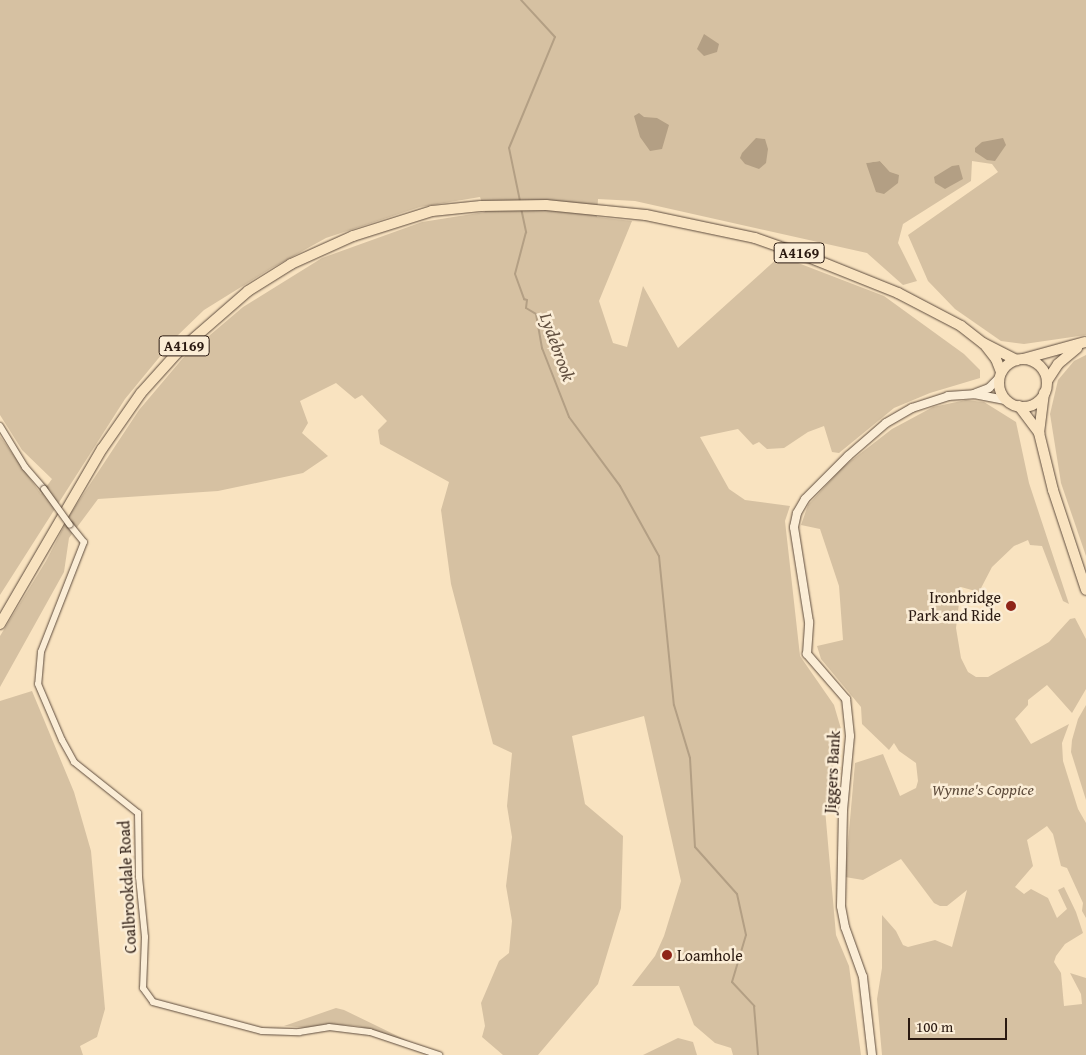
<!DOCTYPE html>
<style>
body{margin:0}
#map{position:relative;width:1086px;height:1055px;overflow:hidden;background:#f9e3c0;font-family:"Gentium Book Plus",serif}
div>[style]{position:absolute}
.green>*{inset:0;background:#d6c1a2}
.water>*{inset:0;background:#b39f84}
.stream>*{height:2px;margin:-1px;padding:0 1px;transform-origin:1px;border-radius:1px;background:#b39f84}
.roads{filter:drop-shadow(0 0 1px #5e4c3d) drop-shadow(0 0 1px #5e4c3d)}
.minor>*{height:6px;margin:-3px;padding:0 3px;transform-origin:3px;border-radius:3px;background:#fbedd6}
.tertiary>*{height:8px;margin:-4px;padding:0 4px;transform-origin:4px;border-radius:4px;background:#fbedd6}
.primary>*{height:10px;margin:-5px;padding:0 5px;transform-origin:5px;border-radius:5px;background:#f9e3c0}
.primary>.ring{margin:-5px;padding:0;box-sizing:content-box;background:none;border:10px solid #f9e3c0;border-radius:50%}
.bridges{filter:drop-shadow(0 0 1px #5e4c3d) drop-shadow(0 0 1px #5e4c3d)}
.minor-bridge>*{height:6px;margin:-3px;padding:0 3px;transform-origin:3px;border-radius:3px;background:#fbedd6}
.dots>*{width:14px;height:14px;translate:-50% -50%;box-sizing:border-box;border:2px solid #fbedd6;border-radius:50%}
span{translate:-50% -50%;white-space:nowrap;text-align:center;line-height:1.15;-webkit-text-stroke:5px #fbedd6;paint-order:stroke}
.shield-label span{padding:1px 4px;background:#fbedd6;border:1px solid;border-radius:4px;-webkit-text-stroke-width:0}
.shield-label{font-size:15px;color:#2b1a11;font-weight:700}
.poi-label{font-size:16px;color:#2b1a11}
.right{translate:-100% -50%;text-align:right}
.left{translate:0 -50%;text-align:left}
.street-label{font-size:16px;color:#2b1a11}
.park-label{font-size:16px;color:#5e4c3c;font-style:italic}
.water-label{font-size:18px;color:#614f3f;font-style:italic}
.scale{position:absolute;left:908px;top:1018px;width:99px;height:22px;box-sizing:border-box;border:2px solid #2b1a11;border-top:0;padding-left:6px;font-size:15px;line-height:18px;white-space:nowrap;color:#2b1a11;-webkit-text-stroke:4px #fbedd6;paint-order:stroke}
</style>
<div id="map">
<div class="green">
<div style="clip-path:polygon(evenodd,0 0,1086px 0,1086px 335px,1024px 344px,1001px 341px,955px 309px,928px 281px,908px 235px,998px 172px,992px 164px,972px 161px,971px 181px,903px 224px,898px 243px,917px 281px,903px 285px,867px 253px,635px 201px,598px 199px,597px 217px,632px 221px,599px 301px,613px 343px,627px 347px,643px 286px,678px 348px,780px 256px,884px 296px,964px 354px,980px 370px,980px 378px,930px 393px,894px 408px,839px 453px,832px 452px,824px 426px,808px 432px,784px 448px,767px 449px,759px 442px,753px 445px,738px 429px,700px 437px,729px 489px,745px 500px,790px 506px,785px 521px,800px 656px,834px 705px,841px 729px,825px 809px,836px 935px,849px 966px,861px 1055px,733px 1055px,731px 1048px,715px 1043px,694px 1025px,679px 986px,632px 986px,655px 956px,664px 936px,681px 881px,644px 716px,572px 736px,585px 804px,623px 836px,621px 908px,598px 984px,538px 1055px,503px 1055px,482px 1037px,485px 1026px,481px 1003px,499px 961px,509px 953px,512px 921px,506px 886px,512px 837px,507px 806px,512px 753px,493px 744px,451px 584px,441px 510px,449px 482px,380px 444px,378px 430px,387px 421px,362px 395px,355px 399px,336px 383px,300px 401px,308px 423px,302px 433px,328px 456px,303px 473px,218px 491px,98px 499px,69px 538px,64px 572px,0 687px,0 636px,46px 561px,71px 513px,139px 410px,183px 358px,243px 307px,322px 258px,422px 222px,485px 212px,480px 197px,420px 207px,326px 238px,270px 269px,204px 310px,176px 337px,125px 399px,0 595px,0 436px,41px 494px,52px 479px,22px 450px,0 415px,0 0,880px 161px,890px 172px,866px 164px,866px 163px,880px 161px)"></div>
<div style="clip-path:polygon(1086px 355px,1086px 556px,1061px 483px,1050px 414px,1058px 380px,1074px 361px)"></div>
<div style="clip-path:polygon(966px 400px,984px 402px,1016px 422px,1029px 483px,1069px 604px,1063px 601px,1042px 546px,1030px 545px,1028px 540px,1014px 546px,992px 567px,979px 592px,961px 587px,956px 628px,961px 658px,968px 672px,976px 677px,988px 677px,1049px 642px,1070px 619px,1075px 618px,1086px 639px,1086px 689px,1072px 713px,1047px 685px,1028px 700px,1028px 705px,1015px 719px,1031px 744px,1069px 724px,1062px 743px,1063px 761px,1078px 809px,1086px 823px,1086px 918px,1082px 911px,1083px 903px,1067px 868px,1061px 866px,1053px 834px,1047px 826px,1027px 840px,1033px 866px,1015px 887px,1024px 894px,1031px 889px,1048px 898px,1057px 918px,1067px 909px,1058px 890px,1064px 887px,1076px 912px,1083px 933px,1065px 944px,1056px 956px,1054px 962px,1061px 973px,1064px 1006px,1082px 1004px,1081px 994px,1070px 973px,1086px 978px,1086px 1055px,882px 1055px,877px 999px,882px 968px,882px 915px,896px 931px,903px 945px,908px 947px,935px 940px,952px 947px,967px 890px,947px 906px,940px 906px,934px 903px,901px 859px,863px 880px,845px 877px,855px 763px,883px 754px,900px 796px,916px 788px,918px 781px,916px 763px,899px 751px,894px 743px,889px 750px,862px 724px,861px 707px,821px 659px,817px 646px,843px 640px,839px 586px,820px 529px,801px 525px,808px 505px,843px 467px,892px 429px,933px 407px)"></div>
<div style="clip-path:polygon(32px 691px,74px 792px,91px 851px,105px 1009px,97px 1037px,80px 1046px,83px 1055px,0 1055px,0 701px)"></div>
<div style="clip-path:polygon(1086px 705px,1086px 800px,1071px 752px,1072px 740px,1078px 719px)"></div>
<div style="clip-path:polygon(336px 1008px,344px 1010px,410px 1042px,358px 1026px,326px 1024px,309px 1028px,284px 1026px)"></div>
<div style="clip-path:polygon(678px 1038px,693px 1042px,697px 1055px,643px 1055px)"></div>
</div>
<div class="water">
<div style="clip-path:polygon(704px 34px,719px 44px,717px 52px,704px 56px,697px 49px)"></div>
<div style="clip-path:polygon(639px 113px,644px 117px,657px 118px,669px 125px,662px 149px,650px 151px,640px 137px,634px 116px)"></div>
<div style="clip-path:polygon(756px 138px,765px 139px,768px 149px,766px 163px,759px 169px,745px 164px,740px 158px,742px 153px)"></div>
<div style="clip-path:polygon(1003px 138px,1006px 145px,995px 161px,987px 160px,975px 152px,975px 148px,982px 142px)"></div>
<div style="clip-path:polygon(880px 161px,890px 172px,899px 175px,898px 183px,884px 194px,876px 192px,866px 163px)"></div>
<div style="clip-path:polygon(959px 165px,963px 179px,945px 189px,935px 183px,934px 177px,952px 166px)"></div>
</div>
<div class="stream">
<div style="left:520px;top:201px;width:54px;rotate:-101.7deg"></div>
<div style="left:509px;top:148px;width:120px;rotate:-67.5deg"></div>
<div style="left:555px;top:37px;width:50px;rotate:-132.6deg"></div>
<div style="left:521px;top:208px;width:25px;rotate:78deg"></div>
<div style="left:526px;top:232px;width:43px;rotate:104.7deg"></div>
<div style="left:515px;top:274px;width:27px;rotate:70deg"></div>
<div style="left:524px;top:299px;width:3px;rotate:18deg"></div>
<div style="left:527px;top:300px;width:8px;rotate:97deg"></div>
<div style="left:526px;top:308px;width:12px;rotate:31deg"></div>
<div style="left:536px;top:314px;width:35px;rotate:80deg"></div>
<div style="left:542px;top:348px;width:74px;rotate:68.6deg"></div>
<div style="left:569px;top:417px;width:86px;rotate:53.5deg"></div>
<div style="left:620px;top:486px;width:80px;rotate:60.9deg"></div>
<div style="left:659px;top:556px;width:150px;rotate:84.3deg"></div>
<div style="left:674px;top:705px;width:55px;rotate:73.2deg"></div>
<div style="left:690px;top:758px;width:89px;rotate:86.8deg"></div>
<div style="left:695px;top:847px;width:63px;rotate:48.2deg"></div>
<div style="left:737px;top:894px;width:42px;rotate:77.6deg"></div>
<div style="left:746px;top:935px;width:49px;rotate:106.6deg"></div>
<div style="left:732px;top:982px;width:33px;rotate:47deg"></div>
<div style="left:754px;top:1006px;width:49px;rotate:85.3deg"></div>
</div>
<div class="roads">
<div class="minor">
<div style="left:0;top:426px;width:48px;rotate:58.6deg"></div>
<div style="left:25px;top:467px;width:29px;rotate:49deg"></div>
<div style="left:70px;top:525px;width:22px;rotate:51deg"></div>
<div style="left:84px;top:542px;width:118px;rotate:111.4deg"></div>
<div style="left:41px;top:652px;width:32px;rotate:95deg"></div>
<div style="left:38px;top:684px;width:61px;rotate:66.8deg"></div>
<div style="left:62px;top:740px;width:25px;rotate:61deg"></div>
<div style="left:74px;top:762px;width:82px;rotate:38.6deg"></div>
<div style="left:138px;top:813px;width:64px;rotate:89.1deg"></div>
<div style="left:139px;top:877px;width:60px;rotate:84.3deg"></div>
<div style="left:145px;top:937px;width:51px;rotate:92.2deg"></div>
<div style="left:143px;top:988px;width:17px;rotate:54deg"></div>
<div style="left:153px;top:1002px;width:113px;rotate:14.9deg"></div>
<div style="left:262px;top:1031px;width:37px;rotate:2deg"></div>
<div style="left:299px;top:1032px;width:30px;rotate:-9deg"></div>
<div style="left:329px;top:1027px;width:41px;rotate:7deg"></div>
<div style="left:370px;top:1032px;width:73px;rotate:18.4deg"></div>
</div>
<div class="tertiary">
<div style="left:976px;top:393px;width:14px;rotate:-21deg"></div>
<div style="left:989px;top:388px;width:14px;rotate:-45deg"></div>
<div style="left:872px;top:1055px;width:79px;rotate:-96.6deg"></div>
<div style="left:863px;top:977px;width:53px;rotate:-109.8deg"></div>
<div style="left:845px;top:927px;width:21px;rotate:-101deg"></div>
<div style="left:841px;top:906px;width:96px;rotate:-88.8deg"></div>
<div style="left:843px;top:810px;width:74px;rotate:-84.6deg"></div>
<div style="left:850px;top:736px;width:37px;rotate:-96deg"></div>
<div style="left:846px;top:699px;width:60px;rotate:-130.9deg"></div>
<div style="left:807px;top:654px;width:32px;rotate:-86deg"></div>
<div style="left:809px;top:622px;width:96px;rotate:-99deg"></div>
<div style="left:794px;top:527px;width:14px;rotate:-78deg"></div>
<div style="left:797px;top:513px;width:16px;rotate:-60deg"></div>
<div style="left:805px;top:499px;width:61px;rotate:-45deg"></div>
<div style="left:848px;top:456px;width:50px;rotate:-41deg"></div>
<div style="left:886px;top:423px;width:30px;rotate:-30deg"></div>
<div style="left:912px;top:408px;width:38px;rotate:-18deg"></div>
<div style="left:948px;top:396px;width:26px;rotate:-4deg"></div>
<div style="left:974px;top:394px;width:33px;rotate:11deg"></div>
</div>
<div class="primary">
<div style="left:985px;top:345px;width:18px;rotate:52deg"></div>
<div style="left:996px;top:359px;width:14px;rotate:69deg"></div>
<div style="left:1023px;top:359px;width:64px;rotate:-15.3deg"></div>
<div class="ring" style="left:999px;top:359px;width:38px;height:38px"></div>
<div style="left:1047px;top:381px;width:20px;rotate:-57deg"></div>
<div style="left:1058px;top:364px;width:25px;rotate:-40deg"></div>
<div style="left:1044px;top:393px;width:40px;rotate:97.1deg"></div>
<div style="left:1039px;top:433px;width:59px;rotate:76.2deg"></div>
<div style="left:1053px;top:490px;width:105px;rotate:71.7deg"></div>
<div style="left:1019px;top:406px;width:34px;rotate:53deg"></div>
<div style="left:0;top:624px;width:203px;rotate:-59.8deg"></div>
<div style="left:102px;top:449px;width:68px;rotate:-55.1deg"></div>
<div style="left:141px;top:393px;width:54px;rotate:-48deg"></div>
<div style="left:177px;top:353px;width:94px;rotate:-41.1deg"></div>
<div style="left:248px;top:291px;width:51px;rotate:-32.1deg"></div>
<div style="left:291px;top:264px;width:68px;rotate:-24.3deg"></div>
<div style="left:353px;top:236px;width:83px;rotate:-17.6deg"></div>
<div style="left:432px;top:211px;width:49px;rotate:-5.8deg"></div>
<div style="left:481px;top:206px;width:65px;rotate:-0.9deg"></div>
<div style="left:546px;top:205px;width:100px;rotate:5.7deg"></div>
<div style="left:646px;top:215px;width:111px;rotate:11.9deg"></div>
<div style="left:755px;top:238px;width:54px;rotate:19.4deg"></div>
<div style="left:806px;top:256px;width:99px;rotate:21.9deg"></div>
<div style="left:898px;top:293px;width:71px;rotate:27.6deg"></div>
<div style="left:961px;top:326px;width:28px;rotate:38deg"></div>
<div style="left:983px;top:343px;width:38px;rotate:27deg"></div>
</div>
</div>
<div class="bridges">
<div class="minor-bridge">
<div style="left:44px;top:489px;width:44px;rotate:54.2deg"></div>
</div>
</div>
<div class="dots">
<div style="left:1011px;top:606px;background:#8f2418"></div>
<div style="left:667px;top:955px;background:#8f2418"></div>
</div>
<div class="shield-label">
<span style="left:799px;top:253px">A4169</span>
<span style="left:184px;top:346px">A4169</span>
</div>
<div class="poi-label">
<span class="right" style="left:1001px;top:606px">Ironbridge<br>Park and Ride</span>
<span class="left" style="left:677px;top:955px">Loamhole</span>
</div>
<div class="street-label">
<span style="left:832px;top:772px;rotate:-87deg">Jiggers Bank</span>
<span style="left:127px;top:887px;rotate:-93deg">Coalbrookdale Road</span>
</div>
<div class="park-label">
<span style="left:983px;top:789px">Wynne's Coppice</span>
</div>
<div class="water-label">
<span style="left:557px;top:347px;rotate:70deg">Lydebrook</span>
</div>
<div class="scale">100 m</div>
</div>
